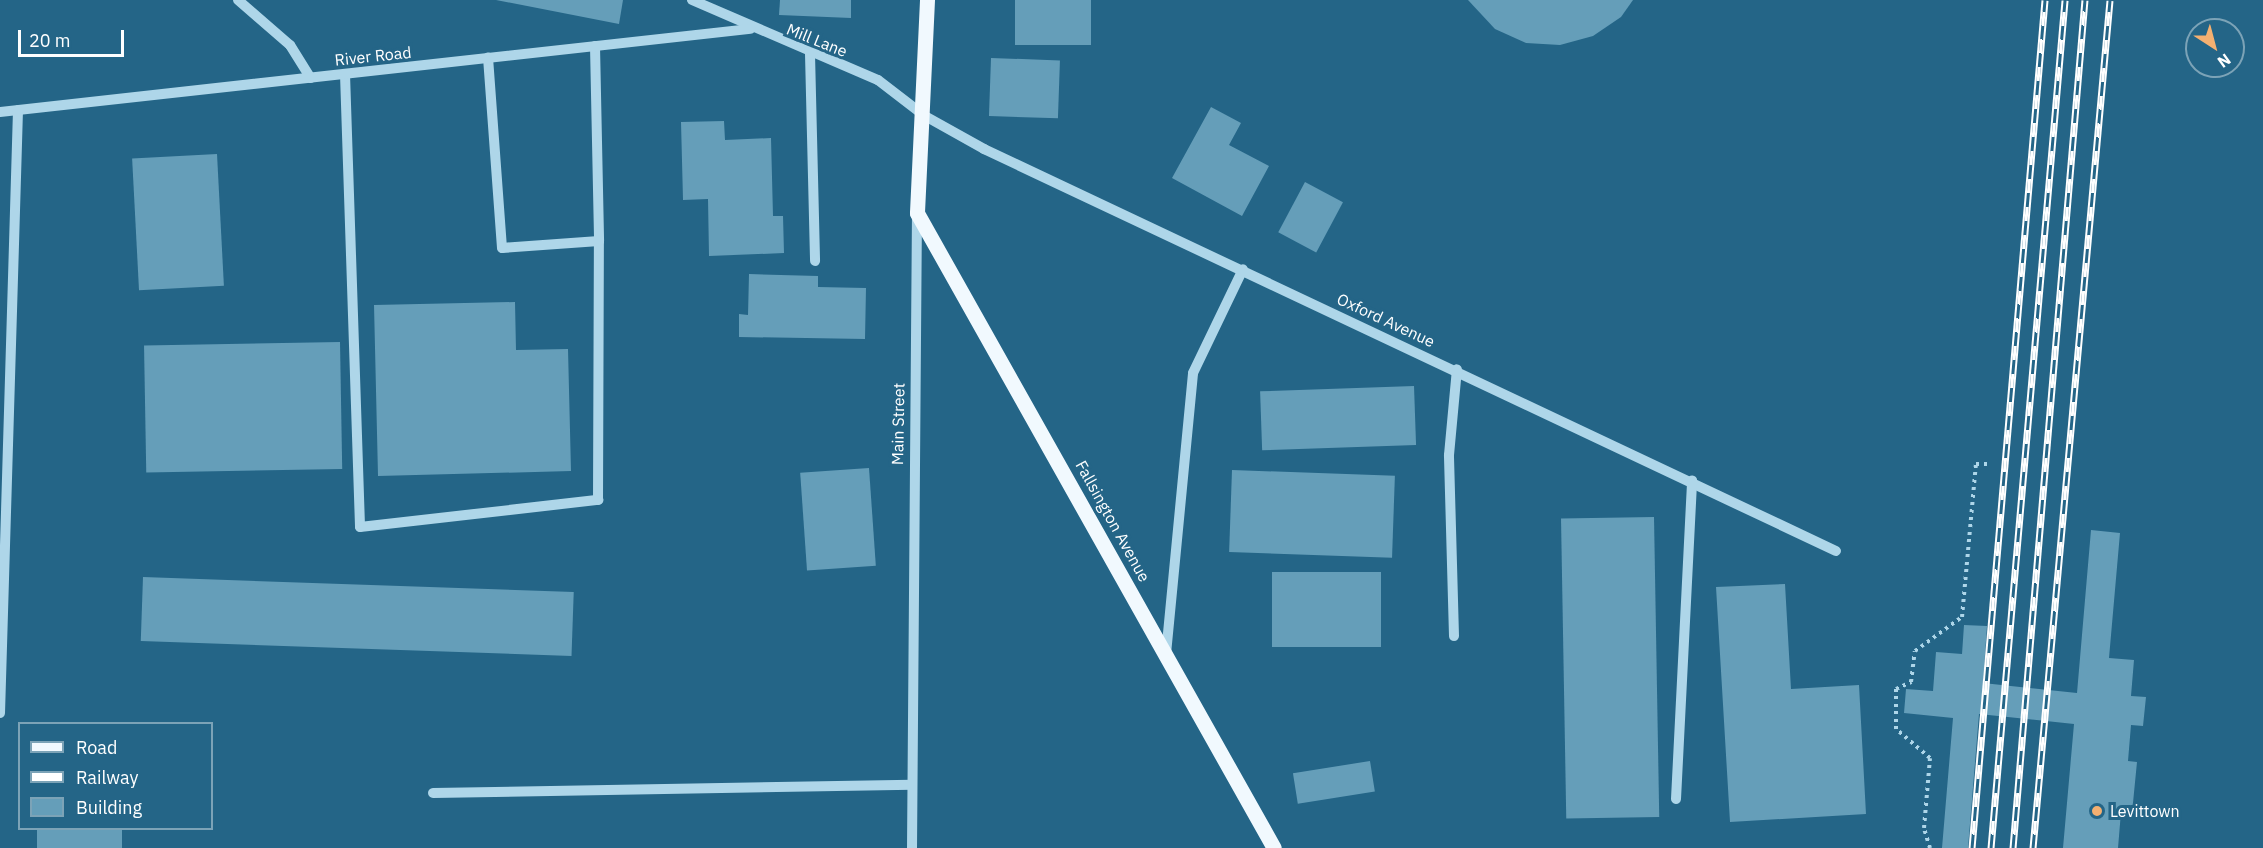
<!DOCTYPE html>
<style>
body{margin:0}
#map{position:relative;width:2263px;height:848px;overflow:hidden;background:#246587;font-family:"IBM Plex Sans",sans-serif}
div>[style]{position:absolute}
.building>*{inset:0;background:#659eb9;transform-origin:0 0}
.path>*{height:4px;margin-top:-2px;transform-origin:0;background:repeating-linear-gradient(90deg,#aed6e9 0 3px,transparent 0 7.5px)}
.minor>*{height:10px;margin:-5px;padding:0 5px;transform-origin:5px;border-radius:5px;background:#aed6e9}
.major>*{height:15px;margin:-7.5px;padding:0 7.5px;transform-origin:7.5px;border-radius:7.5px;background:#f1f9fe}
.rail>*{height:7px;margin-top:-3.5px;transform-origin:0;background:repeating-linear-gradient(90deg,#246587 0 14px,#fff 0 28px);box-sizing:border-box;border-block:2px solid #fff}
.dots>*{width:16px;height:16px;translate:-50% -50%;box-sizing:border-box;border:3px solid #246587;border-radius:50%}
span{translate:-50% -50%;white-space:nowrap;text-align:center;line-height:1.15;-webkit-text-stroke:6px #246587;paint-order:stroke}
.street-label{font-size:16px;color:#fff}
.poi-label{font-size:16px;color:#fff}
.left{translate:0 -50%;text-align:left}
.legend{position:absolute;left:18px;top:722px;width:195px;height:108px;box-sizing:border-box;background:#246587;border:2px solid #7ca3b7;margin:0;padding:8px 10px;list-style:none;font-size:18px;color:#fff}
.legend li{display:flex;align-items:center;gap:12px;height:30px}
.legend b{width:30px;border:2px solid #7ca3b7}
.north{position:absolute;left:2185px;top:18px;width:60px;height:60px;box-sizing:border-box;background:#246587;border:2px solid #7ca3b7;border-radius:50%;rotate:144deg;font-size:16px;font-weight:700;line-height:24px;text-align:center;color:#fff}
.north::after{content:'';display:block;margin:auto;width:21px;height:27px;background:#f4b071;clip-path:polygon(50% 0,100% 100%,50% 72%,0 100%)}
.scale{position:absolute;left:18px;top:30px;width:106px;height:27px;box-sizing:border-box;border:3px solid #fff;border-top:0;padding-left:8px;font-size:18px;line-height:21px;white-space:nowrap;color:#fff;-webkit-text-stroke:4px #246587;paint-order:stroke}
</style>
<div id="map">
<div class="building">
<div style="clip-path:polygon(496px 0,623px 0,619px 24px)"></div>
<div style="clip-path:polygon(780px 0,851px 0,851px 18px,779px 15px)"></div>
<div style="left:1015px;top:0;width:76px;height:45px"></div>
<div style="clip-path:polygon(1468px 0,1633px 0,1621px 17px,1593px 36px,1560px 45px,1526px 43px,1495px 29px)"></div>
<div style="left:991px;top:58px;width:69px;height:58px;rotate:2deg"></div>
<div style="clip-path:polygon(1211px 107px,1241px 123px,1229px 145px,1269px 166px,1242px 216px,1172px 178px)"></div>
<div style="clip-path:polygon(724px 121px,725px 140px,771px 138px,773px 216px,783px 216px,784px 253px,709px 256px,708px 199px,683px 200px,681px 122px)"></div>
<div style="left:217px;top:154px;width:132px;height:85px;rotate:87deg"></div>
<div style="left:1305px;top:182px;width:43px;height:57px;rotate:28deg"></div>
<div style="clip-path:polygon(749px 274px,818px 276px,818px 287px,866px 288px,865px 339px,739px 337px,739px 314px,748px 315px)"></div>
<div style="clip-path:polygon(515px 302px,516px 350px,568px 349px,571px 471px,378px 476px,374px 305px)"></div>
<div style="left:340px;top:342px;width:127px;height:196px;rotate:89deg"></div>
<div style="left:1414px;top:386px;width:59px;height:154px;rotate:88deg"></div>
<div style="left:869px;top:468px;width:98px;height:69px;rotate:86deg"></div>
<div style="left:1232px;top:470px;width:163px;height:82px;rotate:2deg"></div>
<div style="left:1654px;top:517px;width:300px;height:93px;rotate:89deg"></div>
<div style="clip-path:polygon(2091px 530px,2120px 533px,2109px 658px,2134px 660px,2131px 696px,2146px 697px,2143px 726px,2131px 725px,2128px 761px,2137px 762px,2132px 813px,2121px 812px,2118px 848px,2063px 848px,2074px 724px,1979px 714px,1968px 848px,1942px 848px,1953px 718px,1904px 713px,1906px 689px,1933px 691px,1936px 652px,1962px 654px,1964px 625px,1987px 626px,1983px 683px,2077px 693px)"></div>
<div style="left:1381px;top:572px;width:75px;height:109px;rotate:90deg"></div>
<div style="left:143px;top:577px;width:431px;height:64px;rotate:2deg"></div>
<div style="clip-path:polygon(1785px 584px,1791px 689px,1859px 685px,1866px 814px,1730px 822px,1716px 587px)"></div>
<div style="left:1370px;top:761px;width:31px;height:78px;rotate:81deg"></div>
<div style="left:37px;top:828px;width:85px;height:20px"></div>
</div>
<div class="path">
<div style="left:1930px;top:848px;width:21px;rotate:-107deg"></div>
<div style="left:1924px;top:828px;width:70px;rotate:-85.1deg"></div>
<div style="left:1930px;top:758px;width:45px;rotate:-139.5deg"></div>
<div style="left:1896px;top:729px;width:40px;rotate:-90deg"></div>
<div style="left:1896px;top:689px;width:17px;rotate:-25deg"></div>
<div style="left:1911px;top:682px;width:31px;rotate:-83deg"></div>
<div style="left:1915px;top:651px;width:58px;rotate:-35.9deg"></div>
<div style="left:1962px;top:617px;width:154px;rotate:-84.8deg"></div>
<div style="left:1976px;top:464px;width:12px"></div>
</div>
<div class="minor">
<div style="left:238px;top:0;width:69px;rotate:40.9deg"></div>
<div style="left:290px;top:45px;width:39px;rotate:58deg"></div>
<div style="left:692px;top:0;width:202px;rotate:23.3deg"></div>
<div style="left:878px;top:80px;width:59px;rotate:37.5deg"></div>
<div style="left:925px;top:116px;width:68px;rotate:29.2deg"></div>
<div style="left:984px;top:149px;width:942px;rotate:25.26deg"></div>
<div style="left:595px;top:46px;width:195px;rotate:88.8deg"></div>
<div style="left:810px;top:54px;width:207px;rotate:88.6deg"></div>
<div style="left:345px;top:74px;width:453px;rotate:88.1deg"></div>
<div style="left:360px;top:527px;width:240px;rotate:-6.5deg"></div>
<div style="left:598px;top:500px;width:259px;rotate:-89.8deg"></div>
<div style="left:599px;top:241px;width:97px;rotate:175.9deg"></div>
<div style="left:502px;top:248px;width:191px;rotate:-94.2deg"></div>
<div style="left:0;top:112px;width:755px;rotate:-6.32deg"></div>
<div style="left:1454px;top:636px;width:181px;rotate:-91.6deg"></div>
<div style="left:1449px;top:455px;width:86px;rotate:-84.7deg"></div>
<div style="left:1166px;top:654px;width:282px;rotate:-84.5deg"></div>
<div style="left:1193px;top:373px;width:115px;rotate:-64.3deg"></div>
<div style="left:0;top:713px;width:603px;rotate:-88.29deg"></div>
<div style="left:433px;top:793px;width:479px;rotate:-1deg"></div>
<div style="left:1676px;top:799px;width:319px;rotate:-87.1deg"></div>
<div style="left:912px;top:848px;width:631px;rotate:-89.55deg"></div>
</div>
<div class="major">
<div style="left:927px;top:0;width:213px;rotate:92.7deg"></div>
<div style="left:917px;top:213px;width:728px;rotate:60.66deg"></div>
</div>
<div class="rail">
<div style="left:1972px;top:848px;width:851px;rotate:-85.08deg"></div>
<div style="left:1991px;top:848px;width:851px;rotate:-85.01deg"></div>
<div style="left:2013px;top:848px;width:851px;rotate:-85.15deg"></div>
<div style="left:2033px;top:848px;width:851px;rotate:-84.81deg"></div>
</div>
<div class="dots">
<div style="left:2097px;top:811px;background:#f4b071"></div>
</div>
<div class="street-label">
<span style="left:817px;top:40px;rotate:22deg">Mill Lane</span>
<span style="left:373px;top:56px;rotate:-6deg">River Road</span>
<span style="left:1386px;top:320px;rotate:25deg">Oxford Avenue</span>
<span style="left:898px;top:424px;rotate:-89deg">Main Street</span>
<span style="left:1113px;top:521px;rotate:61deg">Fallsington Avenue</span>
</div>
<div class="poi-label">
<span class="left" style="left:2110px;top:811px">Levittown</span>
</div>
<ul class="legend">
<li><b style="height:8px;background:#f1f9fe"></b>Road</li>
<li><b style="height:8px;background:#fff"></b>Railway</li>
<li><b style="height:16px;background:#659eb9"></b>Building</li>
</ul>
<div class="north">N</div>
<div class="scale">20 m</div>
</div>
